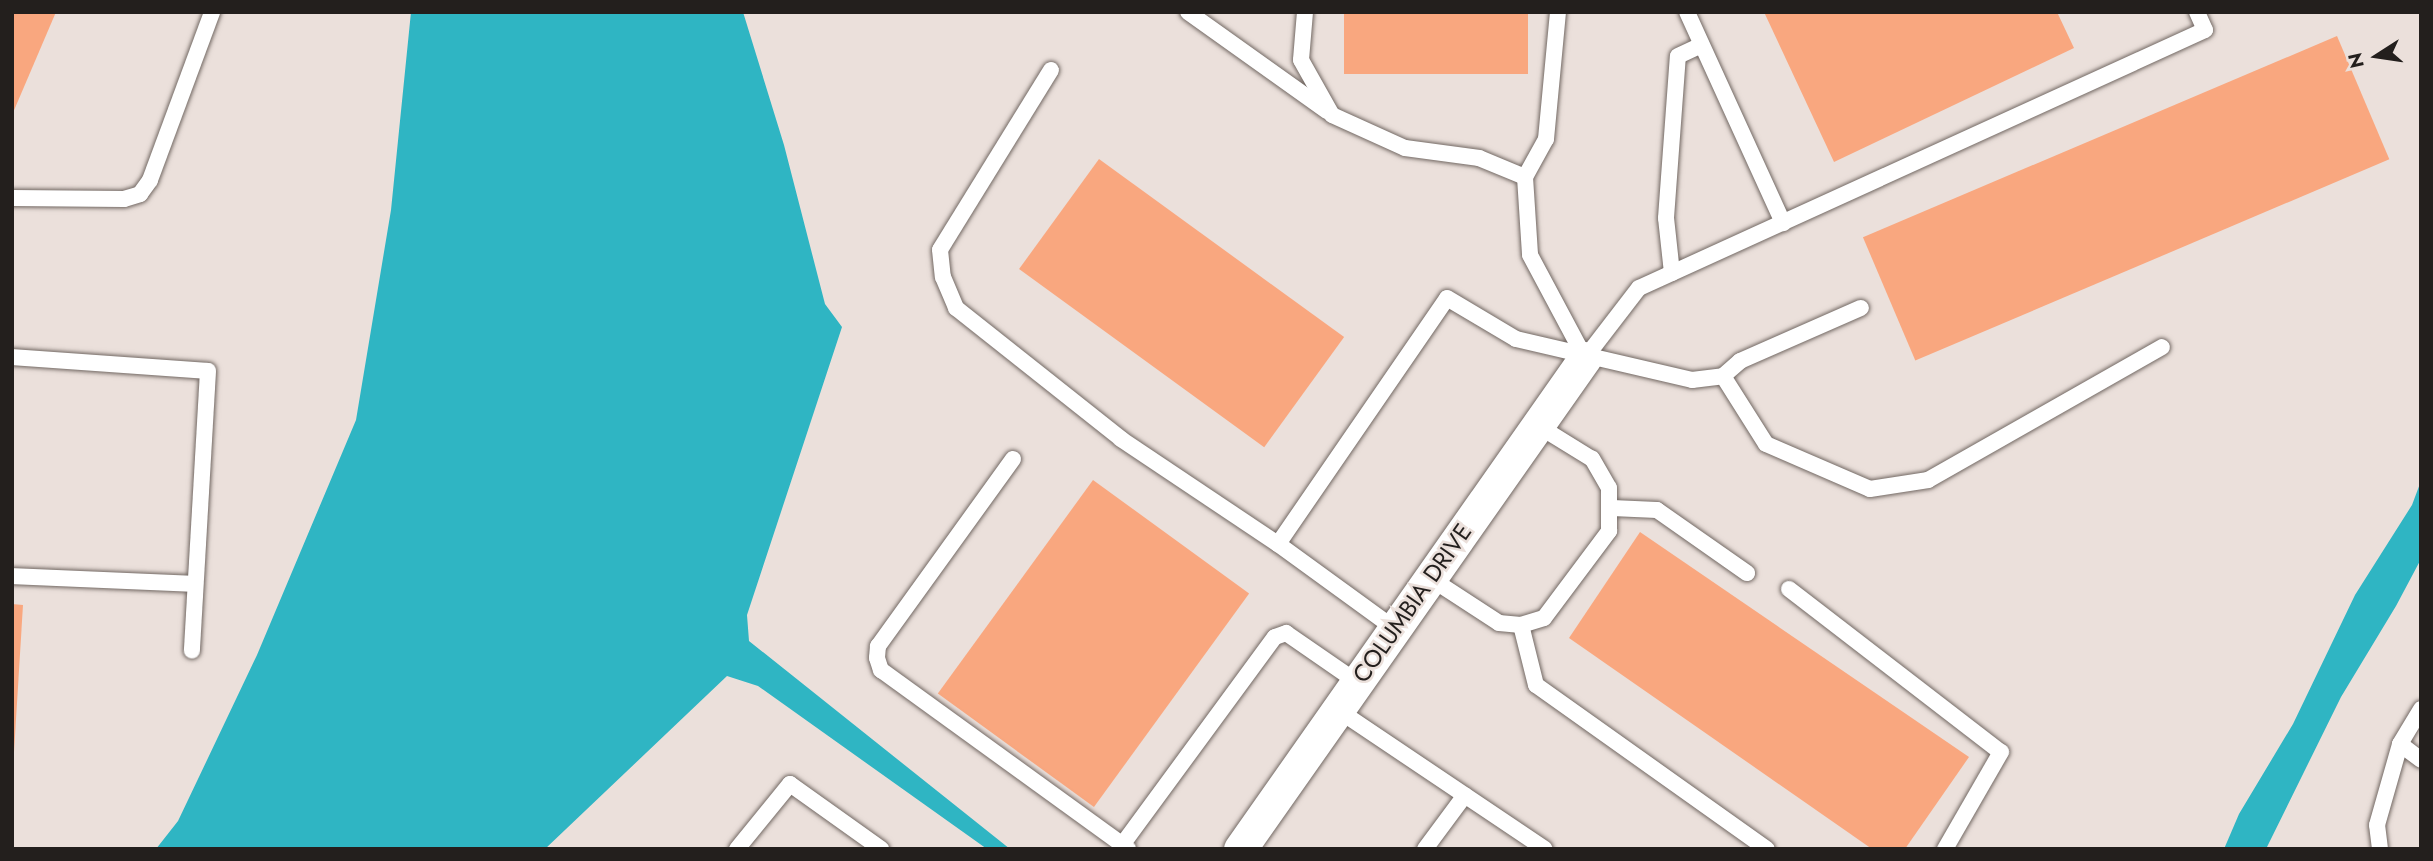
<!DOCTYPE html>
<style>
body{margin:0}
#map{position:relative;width:2433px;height:861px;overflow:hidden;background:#ebe0db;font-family:Jost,sans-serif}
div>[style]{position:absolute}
.water>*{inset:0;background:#2fb5c3}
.building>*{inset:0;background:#f9a77f;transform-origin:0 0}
.roads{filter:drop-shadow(0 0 2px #726863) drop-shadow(0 0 2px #726863)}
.service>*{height:16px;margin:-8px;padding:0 8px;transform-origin:8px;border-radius:8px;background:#fff}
.minor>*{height:33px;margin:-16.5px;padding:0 16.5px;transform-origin:16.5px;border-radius:16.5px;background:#fff}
span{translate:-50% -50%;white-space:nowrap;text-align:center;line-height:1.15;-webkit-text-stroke:5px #ebe0db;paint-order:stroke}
.street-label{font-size:24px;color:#231f1d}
.frame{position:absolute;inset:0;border:14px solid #231f1d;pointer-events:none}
.north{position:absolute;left:2342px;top:21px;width:70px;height:70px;-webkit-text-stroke:5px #ebe0db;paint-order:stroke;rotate:258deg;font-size:19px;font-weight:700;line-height:28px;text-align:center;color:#231f1d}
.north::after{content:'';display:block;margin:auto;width:24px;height:32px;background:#231f1d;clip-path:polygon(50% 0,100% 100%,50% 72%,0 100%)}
</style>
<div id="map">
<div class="water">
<div style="clip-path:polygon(411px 12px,743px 12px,784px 145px,825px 304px,842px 327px,747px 615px,749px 641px,1010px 849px,987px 849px,758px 686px,727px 676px,545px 849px,156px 849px,178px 821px,257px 655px,356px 420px,391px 210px)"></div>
<div style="clip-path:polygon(2421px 481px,2421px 559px,2396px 606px,2341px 697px,2266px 849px,2224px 849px,2239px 814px,2293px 724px,2355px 595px,2412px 505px)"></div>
</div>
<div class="building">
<div style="clip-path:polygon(12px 12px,56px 12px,12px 115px)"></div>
<div style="left:1344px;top:12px;width:184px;height:62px"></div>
<div style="clip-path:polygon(1764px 12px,2057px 12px,2074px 48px,1834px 162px)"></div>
<div style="left:2337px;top:36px;width:134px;height:515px;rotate:67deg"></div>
<div style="left:1099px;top:159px;width:303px;height:136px;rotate:36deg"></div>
<div style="left:1093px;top:480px;width:193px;height:264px;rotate:36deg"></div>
<div style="clip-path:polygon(1640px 532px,1969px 757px,1905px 849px,1872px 849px,1569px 638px)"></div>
<div style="clip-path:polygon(12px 604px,23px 605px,14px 752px,12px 752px)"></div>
</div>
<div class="roads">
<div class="service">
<div style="left:1188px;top:12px;width:171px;rotate:35.5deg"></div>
<div style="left:1305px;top:12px;width:48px;rotate:94.8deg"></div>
<div style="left:1301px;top:60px;width:63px;rotate:60.6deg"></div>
<div style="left:1332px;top:115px;width:80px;rotate:24.3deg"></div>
<div style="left:1405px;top:148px;width:75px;rotate:7.7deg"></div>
<div style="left:1479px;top:158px;width:50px;rotate:22.4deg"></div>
<div style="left:1558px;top:12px;width:128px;rotate:95.4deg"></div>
<div style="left:1546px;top:139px;width:43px;rotate:118.9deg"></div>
<div style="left:1525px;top:177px;width:78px;rotate:86.3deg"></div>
<div style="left:1530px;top:255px;width:117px;rotate:61.9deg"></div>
<div style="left:1687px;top:12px;width:232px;rotate:65.5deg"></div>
<div style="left:1051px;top:70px;width:211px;rotate:121.7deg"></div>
<div style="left:940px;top:250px;width:27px;rotate:84deg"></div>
<div style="left:943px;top:277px;width:34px;rotate:67deg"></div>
<div style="left:956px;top:308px;width:211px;rotate:38.4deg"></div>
<div style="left:1121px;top:439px;width:189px;rotate:33.8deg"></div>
<div style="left:12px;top:198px;width:112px;rotate:0.5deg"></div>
<div style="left:124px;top:199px;width:17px;rotate:-17deg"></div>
<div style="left:140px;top:194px;width:17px;rotate:-54deg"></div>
<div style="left:150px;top:180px;width:179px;rotate:-69.7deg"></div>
<div style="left:1672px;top:273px;width:55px;rotate:-96.2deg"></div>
<div style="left:1666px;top:218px;width:162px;rotate:-85.8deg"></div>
<div style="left:1678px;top:56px;width:26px;rotate:-25deg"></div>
<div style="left:12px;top:357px;width:196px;rotate:4.1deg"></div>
<div style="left:208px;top:371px;width:280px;rotate:93.3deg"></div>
<div style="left:1585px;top:358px;width:88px;rotate:-52.4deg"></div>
<div style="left:1639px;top:288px;width:622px;rotate:-24.5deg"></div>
<div style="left:2205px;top:30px;width:20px;rotate:-114deg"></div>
<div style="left:1723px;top:376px;width:80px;rotate:57.7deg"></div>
<div style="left:1766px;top:444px;width:113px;rotate:23.4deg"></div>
<div style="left:1870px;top:489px;width:59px;rotate:-8.8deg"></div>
<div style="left:1928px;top:480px;width:269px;rotate:-29.6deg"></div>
<div style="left:1013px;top:459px;width:231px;rotate:125.8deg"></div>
<div style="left:878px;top:646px;width:12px;rotate:95deg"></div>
<div style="left:877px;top:658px;width:13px;rotate:72deg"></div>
<div style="left:881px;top:670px;width:305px;rotate:35.9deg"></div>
<div style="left:1612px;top:508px;width:45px;rotate:2.5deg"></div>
<div style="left:1657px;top:510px;width:110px;rotate:35deg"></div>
<div style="left:12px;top:576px;width:183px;rotate:2.5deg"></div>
<div style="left:1430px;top:578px;width:82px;rotate:33.1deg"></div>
<div style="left:1499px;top:623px;width:22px;rotate:5deg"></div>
<div style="left:1521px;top:625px;width:24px;rotate:-17deg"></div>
<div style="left:1544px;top:618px;width:109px;rotate:-53.2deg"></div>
<div style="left:1609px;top:531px;width:43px;rotate:-90deg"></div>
<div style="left:1609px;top:488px;width:34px;rotate:-120deg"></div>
<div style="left:1592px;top:459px;width:65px;rotate:-148.3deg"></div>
<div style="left:1789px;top:589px;width:267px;rotate:37.6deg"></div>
<div style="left:2001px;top:752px;width:112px;rotate:120deg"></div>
<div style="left:1521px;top:625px;width:62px;rotate:76deg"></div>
<div style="left:1536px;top:685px;width:283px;rotate:35.4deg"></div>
<div style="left:1395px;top:629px;width:145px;rotate:-144deg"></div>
<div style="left:1278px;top:544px;width:298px;rotate:-55.5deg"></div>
<div style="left:1447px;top:298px;width:80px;rotate:30.7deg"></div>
<div style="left:1516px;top:339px;width:181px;rotate:13.1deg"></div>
<div style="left:1692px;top:380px;width:31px;rotate:-7deg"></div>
<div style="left:1723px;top:376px;width:23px;rotate:-41deg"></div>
<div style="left:1740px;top:361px;width:132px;rotate:-23.7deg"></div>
<div style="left:2421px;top:709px;width:41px;rotate:121deg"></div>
<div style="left:2400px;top:744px;width:26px;rotate:37deg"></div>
<div style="left:1338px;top:710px;width:249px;rotate:33.9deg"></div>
<div style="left:1122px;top:845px;width:258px;rotate:-53.7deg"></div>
<div style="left:1275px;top:637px;width:12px;rotate:-20deg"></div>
<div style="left:1286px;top:633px;width:86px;rotate:34.6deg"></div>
<div style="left:737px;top:849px;width:84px;rotate:-50.8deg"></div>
<div style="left:790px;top:784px;width:112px;rotate:35.5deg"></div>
<div style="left:1425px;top:849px;width:67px;rotate:-53.5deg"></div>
<div style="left:2380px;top:849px;width:24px;rotate:-97deg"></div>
<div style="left:2377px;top:825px;width:84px;rotate:-74.1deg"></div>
</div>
<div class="minor">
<div style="left:1240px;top:849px;width:600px;rotate:-54.91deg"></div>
</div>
</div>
<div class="street-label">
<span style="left:1412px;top:603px;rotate:-55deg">COLUMBIA DRIVE</span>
</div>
<div class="frame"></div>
<div class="north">N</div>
</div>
